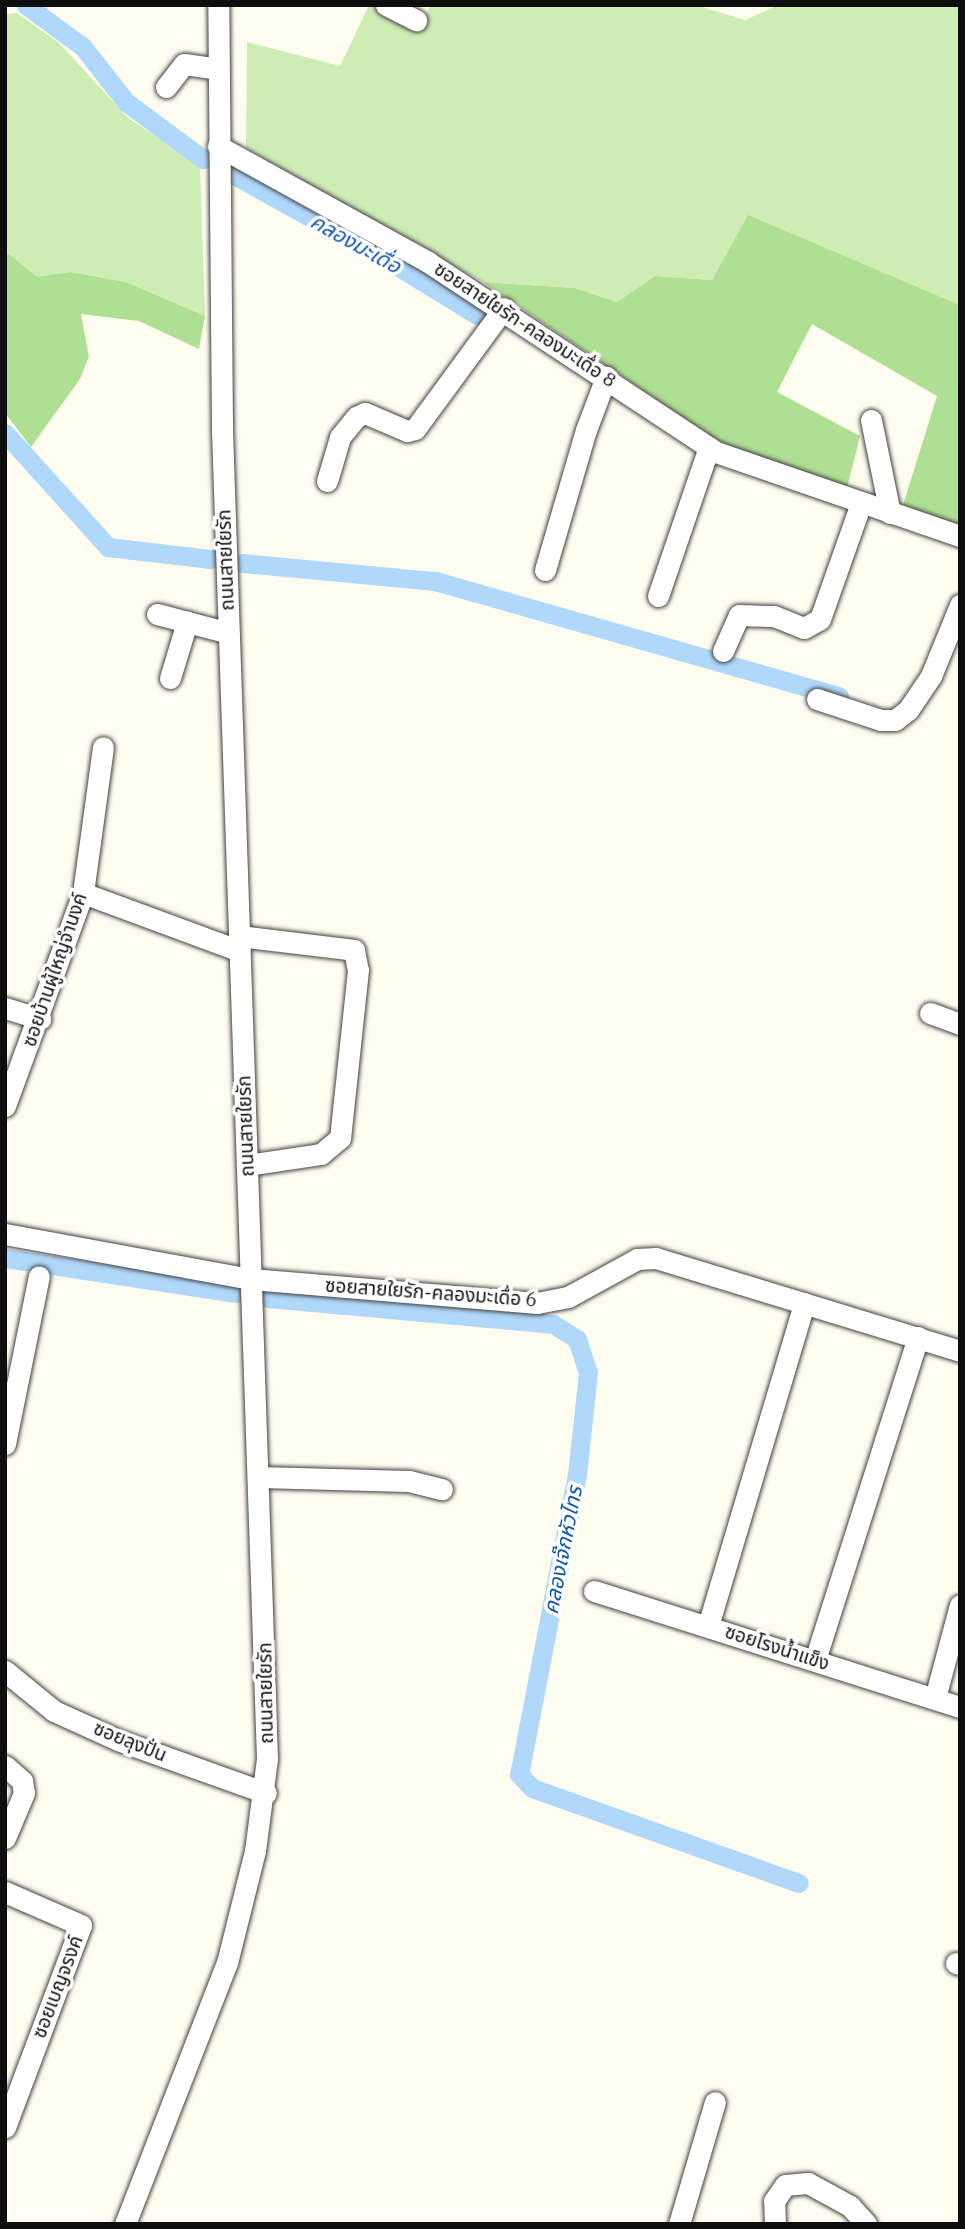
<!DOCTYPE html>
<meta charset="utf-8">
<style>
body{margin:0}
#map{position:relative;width:965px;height:2229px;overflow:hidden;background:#fffdef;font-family:"IBM Plex Serif","Noto Sans Thai",serif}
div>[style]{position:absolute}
.green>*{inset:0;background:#cdedb5}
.forest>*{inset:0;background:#afdf93}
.canal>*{height:19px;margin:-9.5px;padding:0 9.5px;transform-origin:9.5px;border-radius:9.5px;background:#afd8fb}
.roads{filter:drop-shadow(0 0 2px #414141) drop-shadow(0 0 2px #414141)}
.minor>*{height:21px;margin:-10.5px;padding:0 10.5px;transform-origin:10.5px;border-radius:10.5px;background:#fff}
span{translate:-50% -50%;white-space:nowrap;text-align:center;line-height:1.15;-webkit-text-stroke:7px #fff;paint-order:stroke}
.street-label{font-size:19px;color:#0e0e0e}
.water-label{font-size:21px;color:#0c58ab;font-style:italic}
.frame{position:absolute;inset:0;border:7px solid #0e0e0e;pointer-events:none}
</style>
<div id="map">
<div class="green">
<div style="clip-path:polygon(369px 5px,420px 32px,430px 5px,671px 5px,702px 7px,745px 20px,779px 5px,960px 5px,960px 305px,748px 216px,712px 280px,655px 276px,617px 302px,575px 288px,483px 282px,246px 148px,247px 42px,340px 66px)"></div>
<div style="clip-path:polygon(17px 13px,59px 43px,128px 118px,200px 165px,205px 316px,126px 282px,71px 272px,37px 278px,5px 251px,5px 14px)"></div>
</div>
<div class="forest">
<div style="clip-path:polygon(748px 215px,960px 305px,960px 525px,903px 505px,937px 396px,812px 324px,777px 392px,860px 436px,847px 488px,723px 444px,483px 282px,575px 288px,617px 302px,655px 276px,712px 280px)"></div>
<div style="clip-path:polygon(5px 251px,37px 277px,71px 272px,126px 282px,205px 316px,199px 349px,139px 321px,81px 314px,89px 357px,80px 379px,31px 447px,5px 413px)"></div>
</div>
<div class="canal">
<div style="left:26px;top:5px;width:71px;rotate:36.4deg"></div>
<div style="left:83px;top:47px;width:70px;rotate:52deg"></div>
<div style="left:126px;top:102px;width:96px;rotate:36.5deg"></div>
<div style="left:234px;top:175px;width:171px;rotate:29deg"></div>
<div style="left:384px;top:258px;width:109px;rotate:31.5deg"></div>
<div style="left:5px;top:433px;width:154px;rotate:47.9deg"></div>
<div style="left:108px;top:547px;width:103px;rotate:6.7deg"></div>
<div style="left:243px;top:563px;width:193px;rotate:5.4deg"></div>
<div style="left:435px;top:581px;width:420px;rotate:15.9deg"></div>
<div style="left:5px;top:1258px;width:234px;rotate:8.6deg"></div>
<div style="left:268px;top:1298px;width:286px;rotate:5.2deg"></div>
<div style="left:553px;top:1324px;width:28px;rotate:32deg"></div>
<div style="left:577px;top:1339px;width:36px;rotate:72deg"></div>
<div style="left:588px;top:1373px;width:102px;rotate:96.2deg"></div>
<div style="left:577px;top:1474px;width:306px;rotate:100.9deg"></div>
<div style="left:519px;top:1774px;width:19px;rotate:47deg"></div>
<div style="left:532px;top:1788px;width:283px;rotate:19.6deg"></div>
</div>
<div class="roads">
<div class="minor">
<div style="left:386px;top:5px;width:34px;rotate:27deg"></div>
<div style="left:166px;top:87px;width:29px;rotate:-52deg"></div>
<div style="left:184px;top:64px;width:34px;rotate:8deg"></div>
<div style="left:218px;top:146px;width:240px;rotate:28.9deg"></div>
<div style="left:428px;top:262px;width:345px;rotate:33.4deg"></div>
<div style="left:716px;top:452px;width:258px;rotate:19deg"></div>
<div style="left:871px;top:420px;width:95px;rotate:78.5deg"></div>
<div style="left:327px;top:481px;width:46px;rotate:-73.5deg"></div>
<div style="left:340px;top:437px;width:26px;rotate:-51deg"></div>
<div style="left:356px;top:417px;width:10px;rotate:-24deg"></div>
<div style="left:365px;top:413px;width:46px;rotate:23.2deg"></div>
<div style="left:407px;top:431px;width:8px;rotate:-14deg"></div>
<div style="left:415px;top:429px;width:150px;rotate:-53.7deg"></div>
<div style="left:545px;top:570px;width:146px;rotate:-73.7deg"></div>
<div style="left:586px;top:430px;width:57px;rotate:-69.3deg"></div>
<div style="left:658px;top:596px;width:157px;rotate:-71.1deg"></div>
<div style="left:157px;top:614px;width:74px;rotate:14.8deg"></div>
<div style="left:723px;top:651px;width:39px;rotate:-66deg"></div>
<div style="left:739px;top:615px;width:35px;rotate:2deg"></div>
<div style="left:774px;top:616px;width:32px;rotate:22deg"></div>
<div style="left:804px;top:628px;width:18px;rotate:-29deg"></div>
<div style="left:820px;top:619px;width:123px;rotate:-70.5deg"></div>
<div style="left:170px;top:678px;width:59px;rotate:-73.1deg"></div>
<div style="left:817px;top:699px;width:67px;rotate:18.2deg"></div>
<div style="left:881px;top:720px;width:14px"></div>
<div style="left:895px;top:720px;width:16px;rotate:-38deg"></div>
<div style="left:908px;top:710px;width:41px;rotate:-55.9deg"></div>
<div style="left:931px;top:676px;width:77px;rotate:-67.8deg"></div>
<div style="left:83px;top:893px;width:167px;rotate:20.3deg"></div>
<div style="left:239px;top:936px;width:116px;rotate:6.9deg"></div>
<div style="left:354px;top:950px;width:20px;rotate:79deg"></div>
<div style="left:358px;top:970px;width:169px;rotate:96.1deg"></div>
<div style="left:340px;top:1138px;width:25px;rotate:140deg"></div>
<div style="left:321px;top:1154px;width:75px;rotate:171.5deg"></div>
<div style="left:5px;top:1008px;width:37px;rotate:17deg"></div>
<div style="left:930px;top:1013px;width:32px;rotate:20deg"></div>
<div style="left:5px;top:1106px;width:227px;rotate:-69.9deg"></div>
<div style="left:83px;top:893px;width:147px;rotate:-82.2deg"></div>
<div style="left:5px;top:1234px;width:250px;rotate:10.4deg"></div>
<div style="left:251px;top:1279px;width:287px;rotate:4.8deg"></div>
<div style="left:537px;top:1303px;width:32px;rotate:-11deg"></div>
<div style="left:568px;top:1297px;width:79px;rotate:-28.8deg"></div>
<div style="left:637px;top:1259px;width:19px;rotate:-3deg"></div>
<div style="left:656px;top:1258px;width:318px;rotate:17deg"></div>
<div style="left:5px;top:1444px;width:171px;rotate:-78.6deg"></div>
<div style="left:259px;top:1477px;width:150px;rotate:1.5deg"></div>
<div style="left:409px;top:1481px;width:34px;rotate:14deg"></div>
<div style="left:594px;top:1591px;width:384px;rotate:17.6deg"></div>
<div style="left:708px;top:1626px;width:337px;rotate:-73.4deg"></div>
<div style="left:815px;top:1660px;width:339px;rotate:-72.3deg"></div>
<div style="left:5px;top:1671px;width:63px;rotate:39.2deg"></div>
<div style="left:54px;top:1711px;width:70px;rotate:24.4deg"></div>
<div style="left:118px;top:1740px;width:157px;rotate:19.7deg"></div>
<div style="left:935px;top:1698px;width:96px;rotate:-75deg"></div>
<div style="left:5px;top:1766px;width:23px;rotate:41deg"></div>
<div style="left:22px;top:1781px;width:12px;rotate:81deg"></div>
<div style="left:24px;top:1793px;width:49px;rotate:112.9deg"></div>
<div style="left:5px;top:1892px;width:83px;rotate:23.5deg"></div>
<div style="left:81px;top:1925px;width:216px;rotate:110.6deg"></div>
<div style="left:956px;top:1963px;width:4px;rotate:14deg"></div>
<div style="left:125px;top:2224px;width:280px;rotate:-68.7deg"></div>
<div style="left:227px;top:1963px;width:115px;rotate:-76deg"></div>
<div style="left:255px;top:1851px;width:93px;rotate:-82.6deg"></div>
<div style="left:267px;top:1759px;width:1332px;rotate:-91.94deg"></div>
<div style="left:222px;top:428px;width:423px;rotate:-90.5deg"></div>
<div style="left:679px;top:2224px;width:127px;rotate:-73.6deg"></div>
<div style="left:775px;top:2224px;width:23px;rotate:-92deg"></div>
<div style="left:774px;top:2201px;width:19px;rotate:-55deg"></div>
<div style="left:785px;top:2185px;width:23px;rotate:-5deg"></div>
<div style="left:808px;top:2183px;width:48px;rotate:28.7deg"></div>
<div style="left:850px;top:2206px;width:24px;rotate:48deg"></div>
</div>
</div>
<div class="street-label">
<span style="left:525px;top:325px;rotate:33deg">ซอยสายใยรัก-คลองมะเดื่อ 8</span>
<span style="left:226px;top:560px;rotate:-92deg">ถนนสายใยรัก</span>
<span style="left:55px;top:970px;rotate:-71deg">ซอยบ้านผู้ใหญ่จำนงค์</span>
<span style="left:246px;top:1126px;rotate:-92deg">ถนนสายใยรัก</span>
<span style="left:431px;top:1293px;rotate:4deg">ซอยสายใยรัก-คลองมะเดื่อ 6</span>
<span style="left:777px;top:1648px;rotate:18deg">ซอยโรงน้ำแข็ง</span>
<span style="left:266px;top:1693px;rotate:-91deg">ถนนสายใยรัก</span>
<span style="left:130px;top:1742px;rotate:22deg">ซอยลุงปั่น</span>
<span style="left:58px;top:1987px;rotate:-69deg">ซอยเบญจรงค์</span>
</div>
<div class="water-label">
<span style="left:356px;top:243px;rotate:29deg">คลองมะเดื่อ</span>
<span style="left:562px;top:1550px;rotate:-79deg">คลองเจ๊กหัวไทร</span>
</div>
<div class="frame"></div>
</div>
